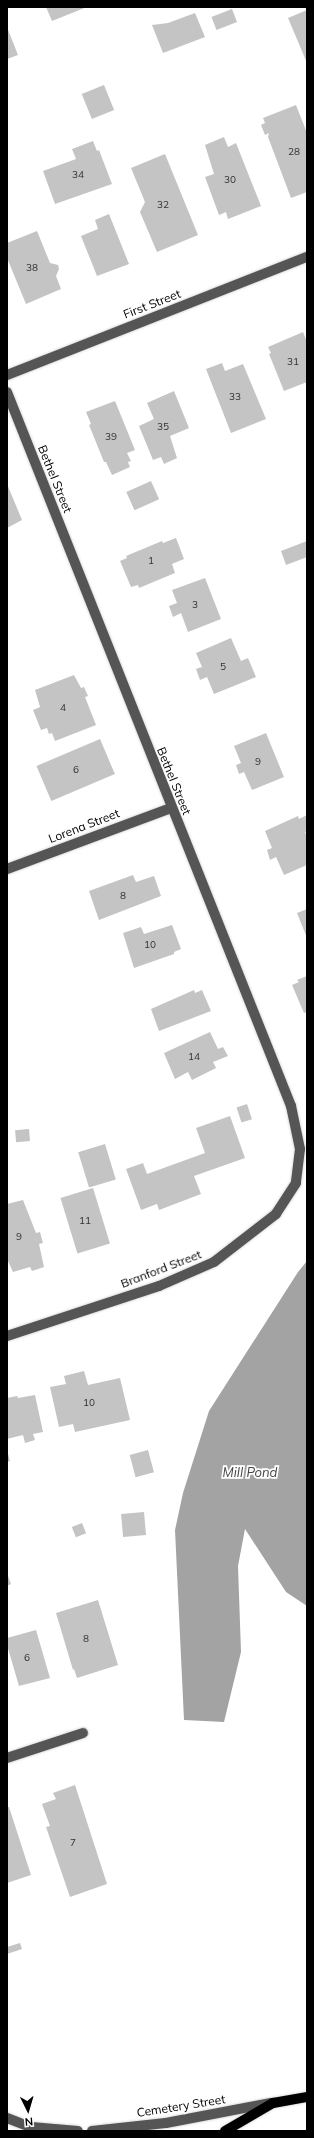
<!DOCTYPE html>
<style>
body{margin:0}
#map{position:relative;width:314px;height:2138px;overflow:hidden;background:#fff;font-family:Mulish,sans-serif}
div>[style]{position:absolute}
.water>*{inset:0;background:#a3a3a3}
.building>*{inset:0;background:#c4c4c4;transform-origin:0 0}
.roads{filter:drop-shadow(0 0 1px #dbdbdb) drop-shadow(0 0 1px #dbdbdb)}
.minor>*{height:10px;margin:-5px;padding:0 5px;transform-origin:5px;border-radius:5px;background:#555}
.major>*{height:10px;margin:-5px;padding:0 5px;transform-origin:5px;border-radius:5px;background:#000}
span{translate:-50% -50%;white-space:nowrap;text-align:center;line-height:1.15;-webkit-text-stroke:3.5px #fff;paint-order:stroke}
.number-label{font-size:10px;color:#313131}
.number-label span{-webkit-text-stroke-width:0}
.street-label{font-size:12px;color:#000}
.water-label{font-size:13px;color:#444;font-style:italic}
.frame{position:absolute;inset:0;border:8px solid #000;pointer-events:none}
.north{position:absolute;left:8px;top:2090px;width:40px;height:40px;-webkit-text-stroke:3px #fff;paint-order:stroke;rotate:175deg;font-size:11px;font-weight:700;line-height:16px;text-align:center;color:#000}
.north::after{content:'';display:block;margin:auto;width:14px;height:18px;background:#000;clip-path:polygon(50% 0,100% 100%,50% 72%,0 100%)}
</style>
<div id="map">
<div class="water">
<div style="clip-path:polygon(307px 1261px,307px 1606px,286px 1592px,245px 1529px,238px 1566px,241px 1652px,224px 1722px,184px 1720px,175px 1530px,183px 1493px,209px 1411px,298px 1272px)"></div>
</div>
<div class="building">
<div style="clip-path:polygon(46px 7px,87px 7px,52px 21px)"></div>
<div style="left:232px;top:9px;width:14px;height:22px;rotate:69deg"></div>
<div style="clip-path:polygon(307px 10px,307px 63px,288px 18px)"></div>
<div style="clip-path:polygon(195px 13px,205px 37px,163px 53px,152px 25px,168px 23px)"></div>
<div style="clip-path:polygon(7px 27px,18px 55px,7px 59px)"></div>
<div style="left:104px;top:85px;width:27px;height:24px;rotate:68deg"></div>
<div style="clip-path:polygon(296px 105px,307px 133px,307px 192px,291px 198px,268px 137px,269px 133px,265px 135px,261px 125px,265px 123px,263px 118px)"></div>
<div style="clip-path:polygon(224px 137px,228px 147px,236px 143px,261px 206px,228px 219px,226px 212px,219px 215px,205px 177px,214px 174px,205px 145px)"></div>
<div style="clip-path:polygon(93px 141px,97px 151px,99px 150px,112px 184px,55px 204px,43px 171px,76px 159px,72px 149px)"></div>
<div style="clip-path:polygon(165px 154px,198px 235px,157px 252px,140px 212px,145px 202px,131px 168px)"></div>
<div style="clip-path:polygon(109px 214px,129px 264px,97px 276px,81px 236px,98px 229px,95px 220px)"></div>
<div style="clip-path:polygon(37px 231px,50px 263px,58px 265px,59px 269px,56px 276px,61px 289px,26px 304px,7px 258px,7px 243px)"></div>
<div style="clip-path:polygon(303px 332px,307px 342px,307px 382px,284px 391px,269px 354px,271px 353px,268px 347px)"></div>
<div style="clip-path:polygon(222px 363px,225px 371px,243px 364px,266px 419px,231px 433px,206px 369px)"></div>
<div style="clip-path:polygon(174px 391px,189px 428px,170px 436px,177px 458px,164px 464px,161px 457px,153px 460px,139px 426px,154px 419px,147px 403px)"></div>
<div style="clip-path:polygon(115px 401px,135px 450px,127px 453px,131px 461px,128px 462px,130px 467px,112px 475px,106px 462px,104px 462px,89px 425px,91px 424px,86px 412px)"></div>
<div style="left:151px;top:481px;width:20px;height:27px;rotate:66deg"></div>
<div style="clip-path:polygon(7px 484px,22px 520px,7px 528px)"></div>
<div style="clip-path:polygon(176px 538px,184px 559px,172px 564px,175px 573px,139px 588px,138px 585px,131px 587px,120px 561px,127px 558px,126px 556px,162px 541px,163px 543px)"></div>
<div style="clip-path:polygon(307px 541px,307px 557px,286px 565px,281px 551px)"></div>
<div style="clip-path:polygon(205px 578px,221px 619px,188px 632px,181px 613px,173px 617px,169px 606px,177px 603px,172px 590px)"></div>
<div style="clip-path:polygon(231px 638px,241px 661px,248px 658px,256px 677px,214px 694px,207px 677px,200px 680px,196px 669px,202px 667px,196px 653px)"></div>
<div style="clip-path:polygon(74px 675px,81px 688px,84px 687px,88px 696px,85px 697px,96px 725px,55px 741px,52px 733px,49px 734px,47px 728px,41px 730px,33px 710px,40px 707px,35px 690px)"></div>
<div style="clip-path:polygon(266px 733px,284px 777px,252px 790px,244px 772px,239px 774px,236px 765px,241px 763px,234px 746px)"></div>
<div style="left:100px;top:739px;width:38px;height:69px;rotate:67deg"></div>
<div style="clip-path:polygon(307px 815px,307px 831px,305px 832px,307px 836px,307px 865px,284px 875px,276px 857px,270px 860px,267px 850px,272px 848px,265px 831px,298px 816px,299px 819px)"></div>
<div style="clip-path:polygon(133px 875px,136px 882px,154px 876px,161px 896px,99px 920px,89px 891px)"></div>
<div style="clip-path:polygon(307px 909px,307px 938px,297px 913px)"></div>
<div style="clip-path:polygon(172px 925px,181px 949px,174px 952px,174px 954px,134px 968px,123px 933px,141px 927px,144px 934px)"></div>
<div style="clip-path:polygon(307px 976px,307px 1012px,304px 1013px,292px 985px,299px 982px,297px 980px)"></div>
<div style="clip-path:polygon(194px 990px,195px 993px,202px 990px,211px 1011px,159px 1031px,151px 1009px)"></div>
<div style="clip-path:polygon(210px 1032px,218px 1049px,223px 1047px,228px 1056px,213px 1062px,216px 1068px,192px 1080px,188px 1072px,175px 1079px,164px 1053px)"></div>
<div style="left:247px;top:1104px;width:16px;height:11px;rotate:72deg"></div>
<div style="clip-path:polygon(230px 1116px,245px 1158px,194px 1176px,201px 1194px,159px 1210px,157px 1204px,141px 1210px,126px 1169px,143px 1163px,147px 1174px,205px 1153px,196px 1128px)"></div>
<div style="left:29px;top:1129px;width:12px;height:14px;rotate:85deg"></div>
<div style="left:105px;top:1144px;width:37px;height:28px;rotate:73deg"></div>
<div style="left:93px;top:1188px;width:58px;height:34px;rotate:73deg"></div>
<div style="clip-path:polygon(23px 1200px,36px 1233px,40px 1232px,43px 1243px,39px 1244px,44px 1267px,32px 1271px,30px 1267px,13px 1272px,7px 1259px,7px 1204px)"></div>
<div style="clip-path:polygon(84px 1371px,88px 1385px,120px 1378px,130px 1420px,75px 1432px,73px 1424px,59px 1427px,50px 1387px,66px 1384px,64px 1376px)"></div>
<div style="clip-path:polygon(35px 1395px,43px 1432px,33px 1434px,35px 1440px,25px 1443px,23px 1435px,7px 1439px,7px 1398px,17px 1396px,18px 1398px)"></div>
<div style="clip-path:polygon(7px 1450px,10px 1461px,7px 1462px)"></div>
<div style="left:148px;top:1450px;width:23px;height:19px;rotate:75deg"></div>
<div style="left:144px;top:1512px;width:23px;height:23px;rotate:85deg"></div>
<div style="left:82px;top:1523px;width:11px;height:11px;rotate:68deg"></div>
<div style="clip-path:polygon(7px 1573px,11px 1584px,7px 1586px)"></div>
<div style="clip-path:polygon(98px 1600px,118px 1665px,77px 1678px,74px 1669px,73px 1670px,56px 1613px)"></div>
<div style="clip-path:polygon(36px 1630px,50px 1678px,19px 1686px,7px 1645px,7px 1638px)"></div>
<div style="clip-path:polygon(75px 1785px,107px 1884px,70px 1897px,46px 1827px,50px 1826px,42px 1804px,56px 1799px,53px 1793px)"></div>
<div style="clip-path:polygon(7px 1807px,9px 1807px,31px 1875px,7px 1883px)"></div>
<div style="clip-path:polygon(20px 1943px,22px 1949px,7px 1954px,7px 1947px)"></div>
</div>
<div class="roads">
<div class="minor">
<div style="left:7px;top:375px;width:322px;rotate:-21.5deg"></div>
<div style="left:7px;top:392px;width:768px;rotate:68.31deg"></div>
<div style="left:291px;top:1106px;width:44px;rotate:78.2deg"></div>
<div style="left:300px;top:1149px;width:34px;rotate:97deg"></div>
<div style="left:296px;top:1183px;width:37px;rotate:123deg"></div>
<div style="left:276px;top:1214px;width:78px;rotate:142.3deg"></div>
<div style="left:214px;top:1262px;width:60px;rotate:156.4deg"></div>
<div style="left:159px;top:1286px;width:160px;rotate:161.8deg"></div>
<div style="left:7px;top:869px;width:175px;rotate:-20.4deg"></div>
<div style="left:7px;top:1758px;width:80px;rotate:-18.2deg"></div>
<div style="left:7px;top:2118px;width:26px;rotate:21deg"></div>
<div style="left:31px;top:2127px;width:47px;rotate:4.9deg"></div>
<div style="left:92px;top:2131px;width:74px;rotate:-6.2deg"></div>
<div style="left:166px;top:2123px;width:107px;rotate:-10.8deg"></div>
</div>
<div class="major">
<div style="left:225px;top:2131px;width:56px;rotate:-30.3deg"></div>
<div style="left:273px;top:2103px;width:35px;rotate:-10deg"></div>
</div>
</div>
<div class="number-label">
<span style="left:294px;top:152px">28</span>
<span style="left:78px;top:175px">34</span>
<span style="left:230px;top:180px">30</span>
<span style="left:163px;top:205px">32</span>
<span style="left:32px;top:268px">38</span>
<span style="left:293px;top:362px">31</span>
<span style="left:235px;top:397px">33</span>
<span style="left:163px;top:427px">35</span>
<span style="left:111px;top:437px">39</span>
<span style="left:151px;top:561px">1</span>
<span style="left:195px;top:605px">3</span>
<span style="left:223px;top:667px">5</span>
<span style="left:63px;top:708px">4</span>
<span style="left:258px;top:762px">9</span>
<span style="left:76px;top:770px">6</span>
<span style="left:123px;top:896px">8</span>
<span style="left:150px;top:945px">10</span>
<span style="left:194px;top:1057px">14</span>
<span style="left:85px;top:1221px">11</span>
<span style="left:19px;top:1237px">9</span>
<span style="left:89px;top:1403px">10</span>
<span style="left:86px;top:1639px">8</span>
<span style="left:27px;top:1658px">6</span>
<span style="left:73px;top:1843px">7</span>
</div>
<div class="street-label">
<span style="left:152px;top:304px;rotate:-21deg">First Street</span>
<span style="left:55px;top:479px;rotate:68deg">Bethel Street</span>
<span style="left:174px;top:781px;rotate:68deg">Bethel Street</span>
<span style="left:84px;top:826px;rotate:-21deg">Lorena Street</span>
<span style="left:161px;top:1269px;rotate:-21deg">Branford Street</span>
<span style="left:181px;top:2106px;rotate:-9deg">Cemetery Street</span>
</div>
<div class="water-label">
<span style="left:250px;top:1472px">Mill Pond</span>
</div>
<div class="frame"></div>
<div class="north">N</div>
</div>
